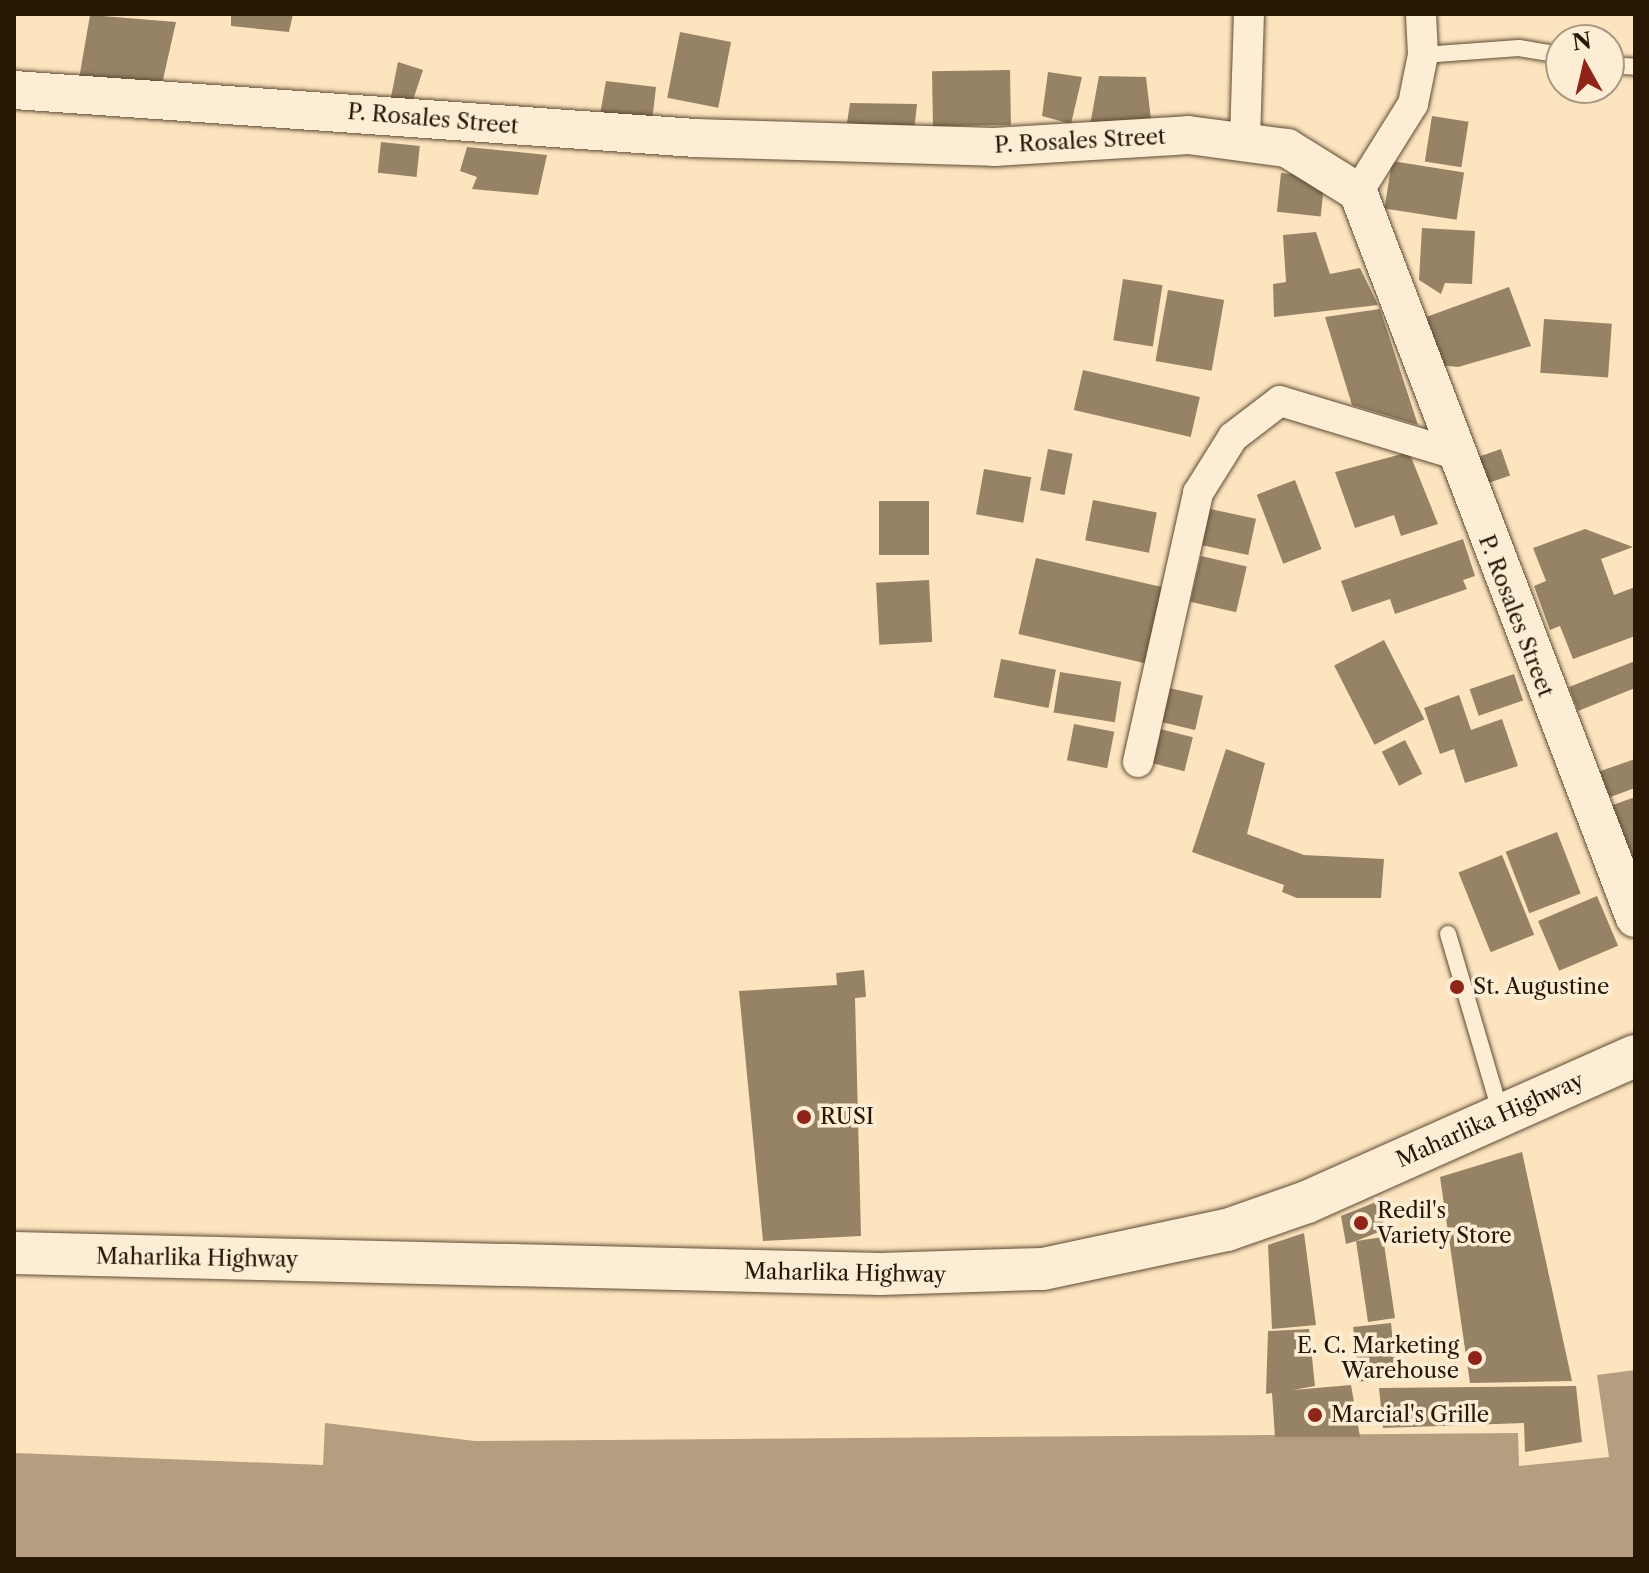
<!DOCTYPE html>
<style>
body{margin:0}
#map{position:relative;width:1649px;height:1573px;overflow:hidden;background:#fce4bf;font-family:"Libre Caslon Text",serif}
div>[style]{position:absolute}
.water>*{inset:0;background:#b49e7f}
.building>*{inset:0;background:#968265;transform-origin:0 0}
.roads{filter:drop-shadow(0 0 2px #5d4a32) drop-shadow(0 0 2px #5d4a32)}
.service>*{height:16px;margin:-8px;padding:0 8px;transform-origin:8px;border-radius:8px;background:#fdedd5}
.minor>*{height:30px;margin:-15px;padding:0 15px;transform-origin:15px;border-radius:15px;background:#fdedd5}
.tertiary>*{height:38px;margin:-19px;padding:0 19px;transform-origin:19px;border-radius:19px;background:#fdedd5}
.secondary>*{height:42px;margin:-21px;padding:0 21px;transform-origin:21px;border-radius:21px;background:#fdedd5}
.dots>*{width:22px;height:22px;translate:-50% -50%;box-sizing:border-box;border:4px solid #fdedd5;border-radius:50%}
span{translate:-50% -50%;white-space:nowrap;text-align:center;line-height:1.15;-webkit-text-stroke:7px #fdedd5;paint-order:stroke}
.street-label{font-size:22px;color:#281703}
.poi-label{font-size:22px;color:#281703}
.left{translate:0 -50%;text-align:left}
.right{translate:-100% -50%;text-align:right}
.frame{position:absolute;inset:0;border:16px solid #281703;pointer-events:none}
.north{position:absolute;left:1545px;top:24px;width:80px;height:80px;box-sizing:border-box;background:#fdedd5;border:2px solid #a89781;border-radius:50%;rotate:352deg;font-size:22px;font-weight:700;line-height:32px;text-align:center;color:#281703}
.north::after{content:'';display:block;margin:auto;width:28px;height:36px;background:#8f2418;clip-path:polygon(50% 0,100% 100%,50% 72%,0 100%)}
</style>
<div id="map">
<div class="water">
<div style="clip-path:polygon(1635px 1370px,1635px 1559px,14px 1559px,14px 1453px,323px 1465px,325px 1423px,475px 1441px,1518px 1433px,1519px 1466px,1609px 1457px,1597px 1375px)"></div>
</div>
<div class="building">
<div style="clip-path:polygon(231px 14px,293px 14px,289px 32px,231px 26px)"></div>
<div style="clip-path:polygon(90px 15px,176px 22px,162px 84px,79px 79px)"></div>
<div style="left:680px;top:32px;width:52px;height:67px;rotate:11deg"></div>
<div style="clip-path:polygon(398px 62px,423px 70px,411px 106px,390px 102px)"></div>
<div style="left:1010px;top:70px;width:55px;height:78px;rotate:89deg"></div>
<div style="clip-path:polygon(1048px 72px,1082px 77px,1071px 124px,1042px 116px)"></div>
<div style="clip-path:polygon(1099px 76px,1146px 77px,1151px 120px,1090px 125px)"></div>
<div style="clip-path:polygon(606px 81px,656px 87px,652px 122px,599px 120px)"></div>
<div style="clip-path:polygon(850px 103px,917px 104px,914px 132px,847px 123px)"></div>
<div style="left:1432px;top:116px;width:37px;height:46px;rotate:9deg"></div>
<div style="left:381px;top:142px;width:39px;height:31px;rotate:6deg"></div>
<div style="clip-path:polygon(467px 147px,547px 155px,538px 195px,472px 189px,477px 177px,460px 171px)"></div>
<div style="left:1392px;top:161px;width:73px;height:48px;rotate:9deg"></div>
<div style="left:1281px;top:173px;width:44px;height:39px;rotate:6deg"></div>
<div style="clip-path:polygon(1422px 228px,1475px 231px,1472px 284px,1445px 283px,1441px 294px,1419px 280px)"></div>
<div style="clip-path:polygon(1316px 232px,1330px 274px,1360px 268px,1378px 305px,1274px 317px,1273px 284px,1286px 282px,1283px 235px)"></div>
<div style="left:1123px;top:279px;width:40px;height:62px;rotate:9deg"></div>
<div style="clip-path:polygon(1509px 287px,1531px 346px,1458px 367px,1431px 364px,1415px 321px)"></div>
<div style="left:1168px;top:290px;width:57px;height:72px;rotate:10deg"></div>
<div style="clip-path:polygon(1380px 309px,1418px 425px,1352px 405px,1325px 317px)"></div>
<div style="left:1544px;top:319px;width:68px;height:54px;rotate:4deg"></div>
<div style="left:1083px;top:370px;width:120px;height:41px;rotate:13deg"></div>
<div style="left:1048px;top:449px;width:25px;height:42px;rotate:11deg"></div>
<div style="left:1501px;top:449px;width:28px;height:26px;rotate:71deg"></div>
<div style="clip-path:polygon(1409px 452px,1438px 524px,1401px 536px,1394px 515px,1355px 528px,1335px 472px)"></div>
<div style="left:984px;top:469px;width:48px;height:46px;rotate:10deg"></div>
<div style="left:1295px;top:480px;width:74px;height:41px;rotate:69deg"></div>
<div style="left:1093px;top:500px;width:65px;height:41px;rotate:11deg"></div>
<div style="left:929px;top:501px;width:54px;height:50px;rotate:90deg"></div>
<div style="left:1210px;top:509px;width:47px;height:37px;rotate:12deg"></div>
<div style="clip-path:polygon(1585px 529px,1633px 547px,1601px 559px,1614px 595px,1635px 587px,1635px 636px,1573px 659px,1560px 626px,1550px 630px,1534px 586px,1546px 581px,1533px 548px)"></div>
<div style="clip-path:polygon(1463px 539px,1475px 576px,1463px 580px,1467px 589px,1395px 614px,1390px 599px,1352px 612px,1341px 581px)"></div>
<div style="left:1201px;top:556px;width:47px;height:47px;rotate:13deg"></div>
<div style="left:1036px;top:558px;width:130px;height:78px;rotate:13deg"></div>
<div style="left:929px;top:580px;width:62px;height:53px;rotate:87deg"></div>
<div style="left:1384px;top:640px;width:89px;height:56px;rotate:63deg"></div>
<div style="left:1001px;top:659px;width:56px;height:39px;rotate:11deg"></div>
<div style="clip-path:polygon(1635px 661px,1635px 688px,1578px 711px,1569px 687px)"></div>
<div style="left:1060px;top:672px;width:62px;height:41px;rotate:9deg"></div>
<div style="left:1514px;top:674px;width:28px;height:47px;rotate:71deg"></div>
<div style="left:1165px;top:687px;width:39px;height:35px;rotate:13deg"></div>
<div style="clip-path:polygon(1459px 695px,1471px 730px,1502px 719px,1518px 766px,1465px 783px,1454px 749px,1440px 754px,1424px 708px)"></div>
<div style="left:1074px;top:724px;width:41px;height:37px;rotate:11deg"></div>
<div style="left:1156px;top:728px;width:38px;height:35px;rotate:14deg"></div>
<div style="left:1405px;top:740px;width:38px;height:26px;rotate:63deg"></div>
<div style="clip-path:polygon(1226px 749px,1265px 763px,1247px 834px,1304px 855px,1384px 859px,1381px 898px,1297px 898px,1282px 892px,1284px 885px,1192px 852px)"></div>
<div style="clip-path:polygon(1635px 759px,1635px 788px,1602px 800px,1592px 774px)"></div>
<div style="clip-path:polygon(1635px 797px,1635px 879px,1602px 809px)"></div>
<div style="left:1557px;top:832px;width:66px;height:55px;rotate:69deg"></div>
<div style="left:1502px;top:855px;width:86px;height:47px;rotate:68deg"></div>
<div style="left:1597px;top:896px;width:54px;height:64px;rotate:67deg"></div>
<div style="clip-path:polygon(864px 970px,866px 997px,855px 998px,861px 1236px,763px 1241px,739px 991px,837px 985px,836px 973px)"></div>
<div style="clip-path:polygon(1522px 1152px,1572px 1381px,1470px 1383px,1440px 1177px)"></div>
<div style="clip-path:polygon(1381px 1200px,1384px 1230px,1356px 1241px,1383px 1237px,1395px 1318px,1368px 1322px,1356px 1241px,1346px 1244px,1341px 1216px)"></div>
<div style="clip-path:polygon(1304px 1233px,1316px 1325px,1272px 1329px,1268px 1245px)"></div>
<div style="left:1391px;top:1323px;width:55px;height:38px;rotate:84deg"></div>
<div style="clip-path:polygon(1309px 1329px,1315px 1386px,1293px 1390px,1351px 1385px,1360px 1437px,1275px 1437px,1272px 1393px,1266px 1394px,1268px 1331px)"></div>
<div style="clip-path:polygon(1576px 1386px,1582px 1442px,1525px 1452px,1524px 1423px,1383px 1428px,1379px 1388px)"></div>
</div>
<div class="roads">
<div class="service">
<div style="left:1423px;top:55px;width:96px;rotate:-4.2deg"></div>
<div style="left:1519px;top:48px;width:43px;rotate:9.5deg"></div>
<div style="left:1609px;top:65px;width:26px;rotate:4deg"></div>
<div style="left:1448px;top:934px;width:188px;rotate:73.6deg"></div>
</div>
<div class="minor">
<div style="left:1245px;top:140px;width:126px;rotate:-88.2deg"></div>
<div style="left:1358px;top:192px;width:104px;rotate:-58deg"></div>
<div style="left:1413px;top:104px;width:50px;rotate:-78.5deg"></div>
<div style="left:1423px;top:55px;width:41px;rotate:-92.8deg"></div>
<div style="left:1138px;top:762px;width:276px;rotate:-77.4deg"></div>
<div style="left:1198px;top:493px;width:66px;rotate:-58deg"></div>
<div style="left:1233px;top:437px;width:59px;rotate:-37.5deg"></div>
<div style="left:1280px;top:401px;width:180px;rotate:16.8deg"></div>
</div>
<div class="tertiary">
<div style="left:14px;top:90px;width:683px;rotate:4.03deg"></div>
<div style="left:695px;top:138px;width:299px;rotate:1.7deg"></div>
<div style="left:994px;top:147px;width:194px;rotate:-3.5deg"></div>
<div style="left:1188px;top:135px;width:100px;rotate:7.5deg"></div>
<div style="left:1287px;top:148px;width:84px;rotate:31.8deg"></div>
<div style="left:1358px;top:192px;width:777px;rotate:69.12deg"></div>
</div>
<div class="secondary">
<div style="left:14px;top:1253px;width:866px;rotate:1.39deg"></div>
<div style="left:880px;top:1274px;width:163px;rotate:-1.8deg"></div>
<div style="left:1043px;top:1269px;width:188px;rotate:-12deg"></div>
<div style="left:1227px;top:1230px;width:85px;rotate:-19.3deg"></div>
<div style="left:1307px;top:1202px;width:359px;rotate:-24deg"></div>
</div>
</div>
<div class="dots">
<div style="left:1457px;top:987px;background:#8f2418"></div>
<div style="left:804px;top:1117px;background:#8f2418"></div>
<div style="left:1361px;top:1223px;background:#8f2418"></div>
<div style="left:1475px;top:1358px;background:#8f2418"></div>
<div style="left:1315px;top:1415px;background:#8f2418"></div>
</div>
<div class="street-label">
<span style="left:433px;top:119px;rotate:5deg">P. Rosales Street</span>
<span style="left:1080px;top:141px;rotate:-3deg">P. Rosales Street</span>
<span style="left:1516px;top:616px;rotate:69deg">P. Rosales Street</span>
<span style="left:1490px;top:1120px;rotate:-24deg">Maharlika Highway</span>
<span style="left:197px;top:1258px;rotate:1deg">Maharlika Highway</span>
<span style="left:845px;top:1273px;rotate:1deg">Maharlika Highway</span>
</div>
<div class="poi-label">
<span class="left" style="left:1473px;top:987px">St. Augustine</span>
<span class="left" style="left:820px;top:1117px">RUSI</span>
<span class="left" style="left:1377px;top:1223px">Redil's<br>Variety Store</span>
<span class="right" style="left:1459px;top:1358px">E. C. Marketing<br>Warehouse</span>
<span class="left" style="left:1331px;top:1415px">Marcial's Grille</span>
</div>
<div class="frame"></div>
<div class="north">N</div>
</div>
